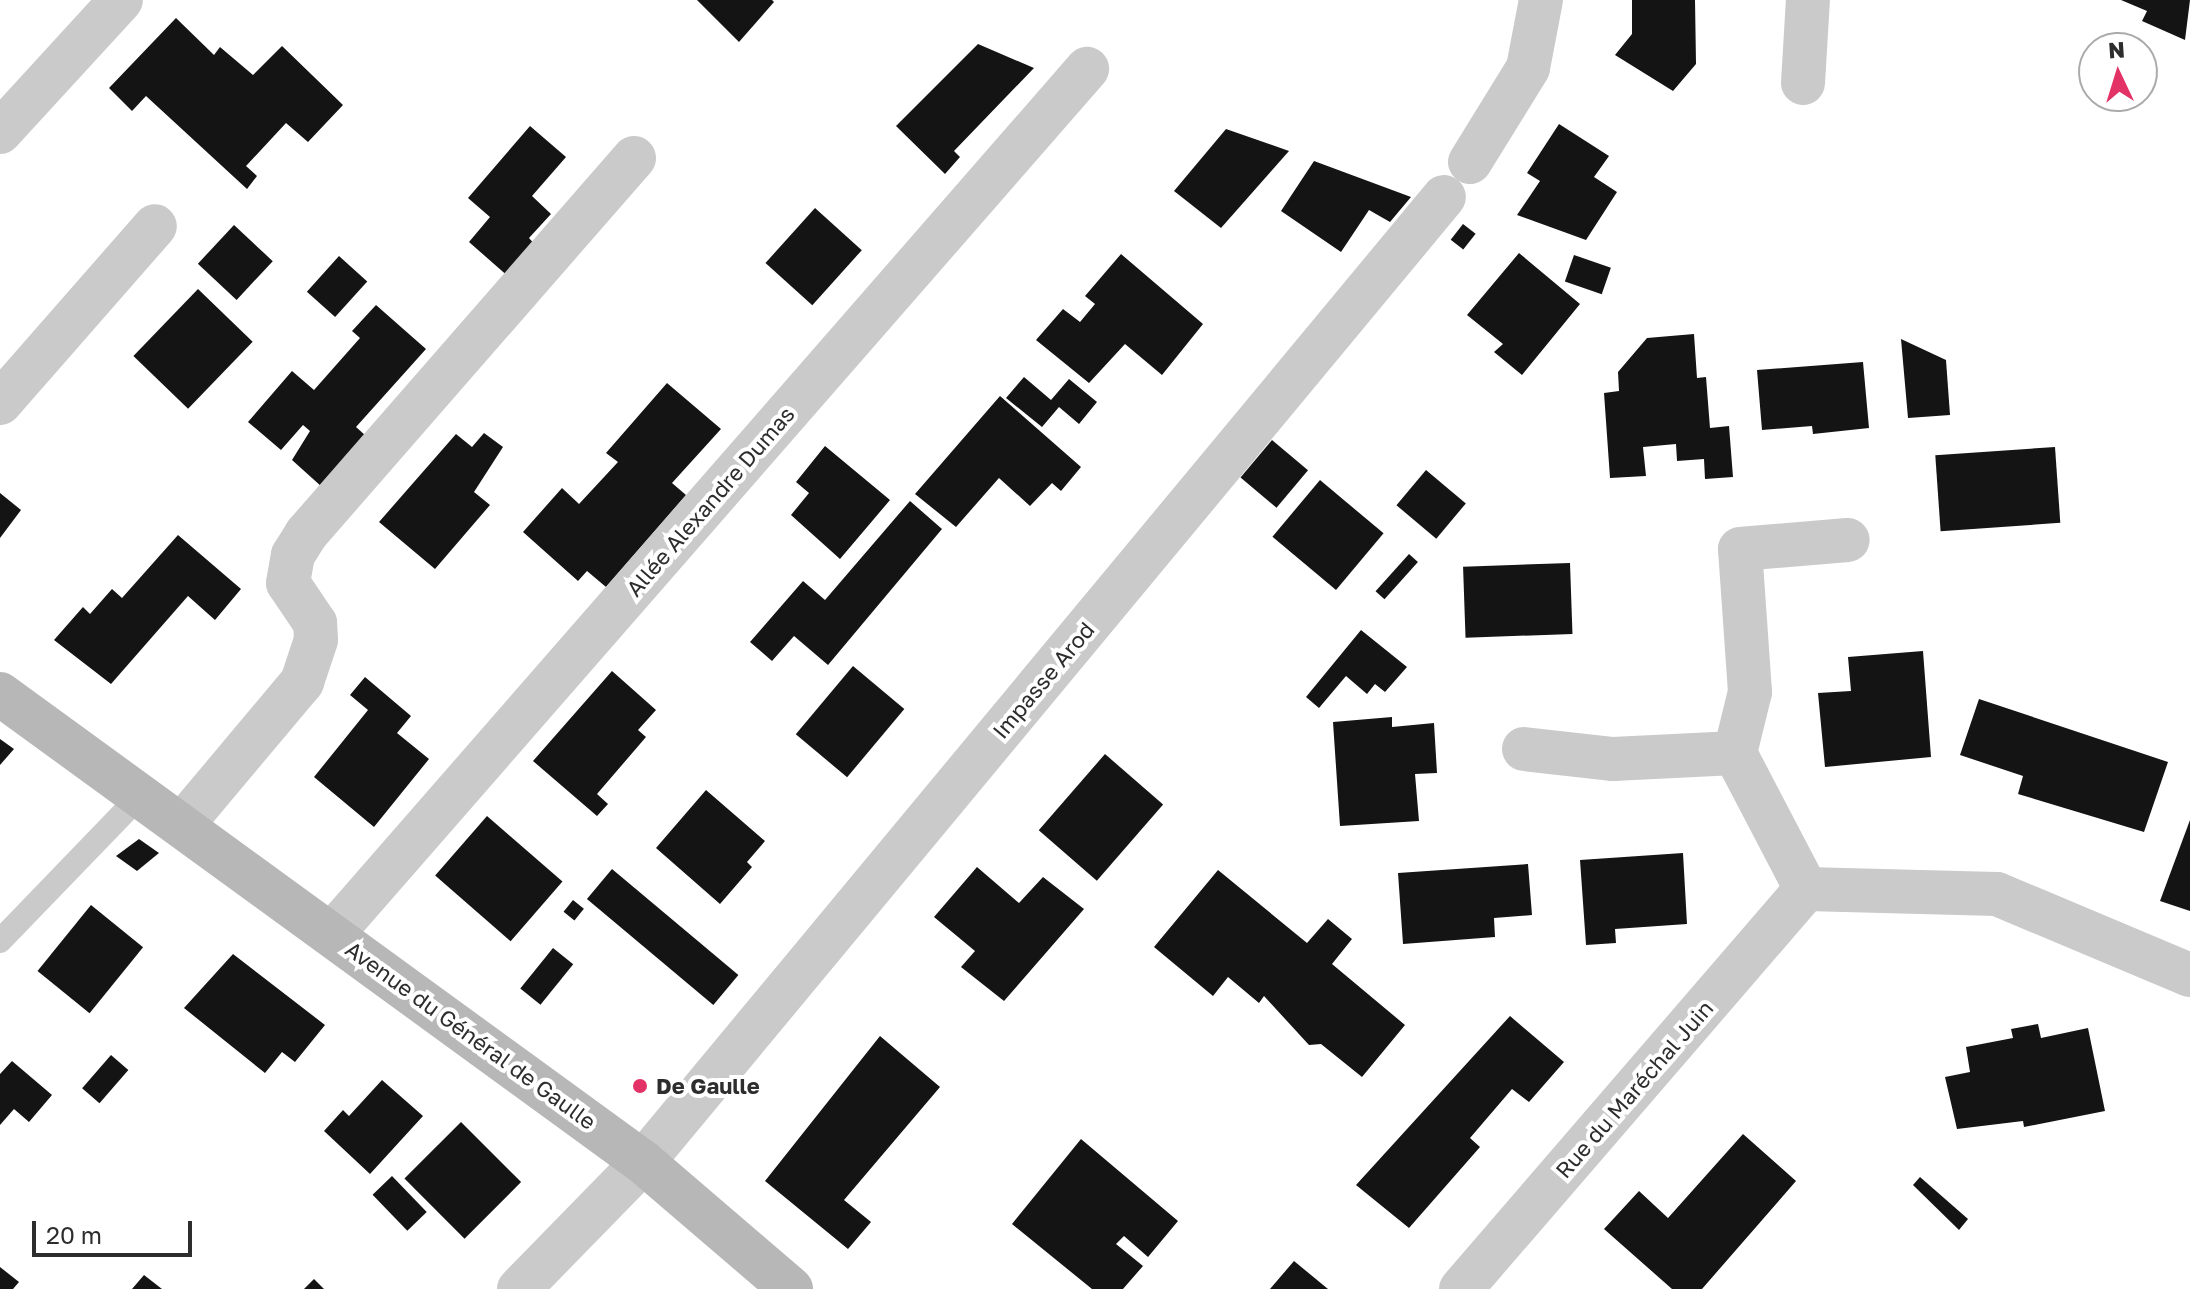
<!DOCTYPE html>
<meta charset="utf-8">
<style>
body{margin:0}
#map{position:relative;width:2190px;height:1289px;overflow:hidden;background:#fff;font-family:"Golos Text",sans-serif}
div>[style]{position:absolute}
.building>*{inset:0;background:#141414;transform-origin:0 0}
.lane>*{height:24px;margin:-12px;padding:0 12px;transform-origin:12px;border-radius:12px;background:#cacaca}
.street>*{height:44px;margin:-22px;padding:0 22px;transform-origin:22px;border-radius:22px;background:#cacaca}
.secondary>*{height:44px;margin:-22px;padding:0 22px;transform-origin:22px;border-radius:22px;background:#b7b7b7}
.dots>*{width:22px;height:22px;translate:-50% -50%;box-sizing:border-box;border:4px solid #fff;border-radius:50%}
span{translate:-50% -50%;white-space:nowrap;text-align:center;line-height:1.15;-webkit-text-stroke:8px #fff;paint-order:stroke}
.street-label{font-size:22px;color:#2d2d2d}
.poi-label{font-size:22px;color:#2d2d2d;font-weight:700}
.left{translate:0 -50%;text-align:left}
.north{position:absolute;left:2078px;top:32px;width:80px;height:80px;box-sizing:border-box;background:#fff;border:2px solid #ababab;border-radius:50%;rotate:356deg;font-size:22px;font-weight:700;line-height:32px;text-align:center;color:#2d2d2d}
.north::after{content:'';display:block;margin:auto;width:28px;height:36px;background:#e23266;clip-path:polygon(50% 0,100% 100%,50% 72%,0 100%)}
.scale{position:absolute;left:32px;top:1221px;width:160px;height:36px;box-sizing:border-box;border:4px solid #2d2d2d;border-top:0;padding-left:10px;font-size:24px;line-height:28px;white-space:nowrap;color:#2d2d2d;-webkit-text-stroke:6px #fff;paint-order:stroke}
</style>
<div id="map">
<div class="building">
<div style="clip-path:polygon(697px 0,772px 0,774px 2px,739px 42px)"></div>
<div style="clip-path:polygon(1632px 0,1695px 0,1696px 64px,1673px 91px,1615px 55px,1632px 34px)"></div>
<div style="clip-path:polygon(2121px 0,2190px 0,2185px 40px,2142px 21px,2147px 11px)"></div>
<div style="clip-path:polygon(176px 18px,214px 55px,220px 47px,253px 75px,282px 46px,343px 105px,308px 142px,286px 123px,246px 166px,257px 176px,247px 189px,146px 96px,132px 111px,109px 88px)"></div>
<div style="clip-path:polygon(978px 44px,1034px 68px,954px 151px,960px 157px,945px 174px,896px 126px)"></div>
<div style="clip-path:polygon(1559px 124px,1609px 156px,1594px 177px,1617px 192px,1586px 240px,1517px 215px,1540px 181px,1527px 173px)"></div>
<div style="clip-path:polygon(530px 126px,566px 157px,532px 196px,551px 214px,529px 238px,537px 247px,510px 278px,469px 242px,490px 217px,468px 198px)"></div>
<div style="clip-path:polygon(1226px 129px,1289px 151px,1221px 228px,1174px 191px)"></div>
<div style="clip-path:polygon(1314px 161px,1411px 197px,1390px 222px,1369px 210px,1341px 252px,1281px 211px)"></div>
<div style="left:815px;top:208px;width:63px;height:74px;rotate:42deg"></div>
<div style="left:1463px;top:224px;width:16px;height:20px;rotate:38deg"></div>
<div style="left:234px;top:225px;width:53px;height:53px;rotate:43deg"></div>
<div style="clip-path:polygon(1519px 253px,1580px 304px,1522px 375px,1494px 352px,1503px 344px,1467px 315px)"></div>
<div style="clip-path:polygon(1121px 254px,1203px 324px,1162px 375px,1125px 344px,1089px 383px,1036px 340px,1063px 309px,1080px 322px,1095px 304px,1085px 296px)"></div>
<div style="left:1574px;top:255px;width:39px;height:28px;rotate:19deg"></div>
<div style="left:339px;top:256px;width:38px;height:48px;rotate:42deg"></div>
<div style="left:198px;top:289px;width:76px;height:93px;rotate:44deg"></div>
<div style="clip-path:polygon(376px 305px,426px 349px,356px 427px,366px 436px,322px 487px,292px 460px,310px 431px,303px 425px,281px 450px,248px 422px,292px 371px,314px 390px,360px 338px,352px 331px)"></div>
<div style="clip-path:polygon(1694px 334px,1697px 378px,1706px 377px,1710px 428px,1729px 426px,1733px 477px,1705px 479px,1704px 459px,1677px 461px,1676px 444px,1643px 447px,1646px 476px,1610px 478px,1604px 393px,1619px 391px,1618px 372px,1647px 338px)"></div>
<div style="clip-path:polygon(1901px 339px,1946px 360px,1950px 415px,1908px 418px)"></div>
<div style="clip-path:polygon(1863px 362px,1869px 428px,1813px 434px,1812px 426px,1762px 430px,1757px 370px)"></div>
<div style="clip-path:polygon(1024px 377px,1051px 400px,1069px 379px,1097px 402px,1079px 424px,1059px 407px,1042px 427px,1006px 398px)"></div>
<div style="clip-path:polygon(667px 383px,721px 429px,672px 483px,686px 495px,606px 587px,587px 571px,578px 581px,523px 532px,562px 488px,579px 504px,618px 462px,606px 453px)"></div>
<div style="clip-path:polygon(1000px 396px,1081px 467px,1061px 491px,1052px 483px,1030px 506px,999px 478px,956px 527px,915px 494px)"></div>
<div style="clip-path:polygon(484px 433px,503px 447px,474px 492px,490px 505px,435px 569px,379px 522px,456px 434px,472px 447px)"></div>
<div style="left:1272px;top:440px;width:47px;height:49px;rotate:40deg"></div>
<div style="clip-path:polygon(825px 446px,890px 500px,840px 559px,791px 515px,809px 493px,796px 482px)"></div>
<div style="left:2055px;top:447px;width:76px;height:120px;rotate:86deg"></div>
<div style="left:1426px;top:470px;width:52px;height:46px;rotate:40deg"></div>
<div style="left:1320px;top:480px;width:83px;height:74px;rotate:40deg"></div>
<div style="clip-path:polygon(0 493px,21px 510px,0 538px)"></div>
<div style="clip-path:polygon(910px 501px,942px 529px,828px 665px,794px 636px,772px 661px,750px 642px,803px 581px,825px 600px)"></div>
<div style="clip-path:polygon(178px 535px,241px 589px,215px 620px,188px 596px,111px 684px,54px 640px,83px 607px,90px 614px,112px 589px,122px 598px)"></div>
<div style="left:1409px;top:554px;width:12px;height:50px;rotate:42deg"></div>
<div style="left:1570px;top:563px;width:71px;height:107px;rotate:88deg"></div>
<div style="clip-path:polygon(1361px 630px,1407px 667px,1385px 692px,1375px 684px,1367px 694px,1346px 676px,1319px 708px,1306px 697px)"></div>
<div style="clip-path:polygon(1923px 651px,1931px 757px,1825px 767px,1818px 693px,1851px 691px,1848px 657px)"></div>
<div style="left:853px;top:666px;width:67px;height:89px;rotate:40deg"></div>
<div style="clip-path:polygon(612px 671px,656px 710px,638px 730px,646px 737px,597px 794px,608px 804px,597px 816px,533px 761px)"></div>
<div style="clip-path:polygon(365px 677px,411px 716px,397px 733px,429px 759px,374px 827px,314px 777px,368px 710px,350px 695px)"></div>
<div style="clip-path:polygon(1979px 699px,2168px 762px,2144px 832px,2018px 794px,2023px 776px,1960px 755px)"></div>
<div style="clip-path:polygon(1392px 717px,1392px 727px,1434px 723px,1437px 773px,1415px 774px,1419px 821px,1340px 826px,1333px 722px)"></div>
<div style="clip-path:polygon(0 739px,14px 749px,0 765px)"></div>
<div style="left:1105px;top:754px;width:77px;height:101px;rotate:41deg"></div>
<div style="clip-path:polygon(706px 790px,765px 841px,747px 862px,752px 867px,720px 904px,656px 848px)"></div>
<div style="left:487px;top:816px;width:100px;height:79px;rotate:41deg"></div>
<div style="clip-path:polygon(2190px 820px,2190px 911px,2160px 901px)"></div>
<div style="clip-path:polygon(139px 839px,159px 853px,137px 871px,116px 856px)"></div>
<div style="clip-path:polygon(1683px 853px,1687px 924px,1615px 929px,1616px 943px,1586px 945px,1580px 860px)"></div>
<div style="clip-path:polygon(1528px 864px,1532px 915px,1494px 918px,1495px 937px,1403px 944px,1398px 873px)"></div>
<div style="clip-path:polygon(977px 867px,1019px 903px,1043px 877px,1084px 909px,1004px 1001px,961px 967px,975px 951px,934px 917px)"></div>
<div style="left:612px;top:869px;width:165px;height:39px;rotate:40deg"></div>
<div style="clip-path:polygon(1218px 870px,1307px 943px,1328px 919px,1352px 939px,1332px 964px,1405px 1025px,1362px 1077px,1321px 1044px,1309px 1045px,1264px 996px,1259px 1003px,1228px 977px,1213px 996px,1154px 947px)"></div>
<div style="left:573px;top:900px;width:14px;height:15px;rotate:39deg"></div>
<div style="left:91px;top:905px;width:67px;height:85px;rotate:39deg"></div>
<div style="left:553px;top:948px;width:26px;height:52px;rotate:39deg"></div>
<div style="clip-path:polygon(233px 954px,325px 1025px,295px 1062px,282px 1052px,265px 1073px,184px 1008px)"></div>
<div style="clip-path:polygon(1510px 1016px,1564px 1062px,1529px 1102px,1512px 1089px,1470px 1138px,1480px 1147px,1409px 1228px,1356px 1185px)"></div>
<div style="clip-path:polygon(2038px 1024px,2041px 1038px,2088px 1028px,2105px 1111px,2024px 1127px,2023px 1121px,1957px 1129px,1945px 1077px,1970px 1072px,1966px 1047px,2013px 1038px,2011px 1029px)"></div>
<div style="clip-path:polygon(880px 1036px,940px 1087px,844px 1200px,871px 1222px,848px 1249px,765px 1181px)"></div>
<div style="left:111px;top:1055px;width:23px;height:44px;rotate:41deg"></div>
<div style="clip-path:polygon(12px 1061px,52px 1095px,29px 1122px,14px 1109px,0 1125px,0 1074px)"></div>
<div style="clip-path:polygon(382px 1080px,423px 1116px,370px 1174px,324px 1131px,343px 1110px,349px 1116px)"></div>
<div style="left:461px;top:1122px;width:85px;height:80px;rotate:45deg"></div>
<div style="clip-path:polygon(1743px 1134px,1796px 1181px,1702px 1289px,1672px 1289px,1604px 1229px,1639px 1191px,1668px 1218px)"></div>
<div style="clip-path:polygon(1081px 1139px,1178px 1221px,1148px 1257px,1124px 1236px,1116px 1244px,1143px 1266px,1123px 1289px,1092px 1289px,1012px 1224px)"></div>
<div style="left:392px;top:1176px;width:50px;height:27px;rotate:46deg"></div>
<div style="clip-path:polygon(1920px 1177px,1968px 1219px,1959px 1230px,1913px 1185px)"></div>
<div style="clip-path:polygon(1294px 1261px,1328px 1289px,1270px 1289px)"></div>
<div style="clip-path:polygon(0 1267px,19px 1282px,13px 1289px,0 1289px)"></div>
<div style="clip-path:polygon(144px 1275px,162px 1289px,132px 1289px)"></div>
<div style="clip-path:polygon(314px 1279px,324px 1289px,304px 1289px)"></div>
</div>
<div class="lane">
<div style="left:0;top:941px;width:202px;rotate:-46deg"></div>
</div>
<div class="street">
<div style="left:1803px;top:83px;width:83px;rotate:-86.6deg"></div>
<div style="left:0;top:132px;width:179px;rotate:-47.5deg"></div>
<div style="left:1470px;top:162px;width:110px;rotate:-58.3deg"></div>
<div style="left:1528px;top:68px;width:69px;rotate:-79.2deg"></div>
<div style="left:0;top:403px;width:235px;rotate:-48.8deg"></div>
<div style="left:1524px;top:749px;width:90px;rotate:6.4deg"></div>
<div style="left:1613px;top:759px;width:122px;rotate:-2.8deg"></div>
<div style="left:182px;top:825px;width:187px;rotate:-50deg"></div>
<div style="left:302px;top:682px;width:44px;rotate:-71.6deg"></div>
<div style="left:316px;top:640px;width:17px;rotate:-93deg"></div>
<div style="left:315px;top:623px;width:48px;rotate:-124deg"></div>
<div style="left:288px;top:583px;width:28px;rotate:-80deg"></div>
<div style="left:293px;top:555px;width:25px;rotate:-58deg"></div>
<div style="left:306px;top:534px;width:499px;rotate:-48.9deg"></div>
<div style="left:1806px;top:889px;width:153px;rotate:-117.6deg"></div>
<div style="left:1735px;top:753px;width:63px;rotate:-76.2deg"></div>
<div style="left:1750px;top:692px;width:143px;rotate:-94deg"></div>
<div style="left:1740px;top:549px;width:108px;rotate:-4.8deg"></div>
<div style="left:1806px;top:889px;width:191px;rotate:1.5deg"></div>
<div style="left:1997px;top:894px;width:209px;rotate:22.8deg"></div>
<div style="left:333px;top:933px;width:1147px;rotate:-48.89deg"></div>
<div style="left:519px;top:1289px;width:177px;rotate:-45.7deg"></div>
<div style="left:643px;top:1162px;width:1254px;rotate:-50.31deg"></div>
<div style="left:1461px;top:1289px;width:528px;rotate:-49.22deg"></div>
</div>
<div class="secondary">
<div style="left:0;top:694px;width:795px;rotate:36.05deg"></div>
<div style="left:643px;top:1162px;width:195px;rotate:40.6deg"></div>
</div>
<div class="dots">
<div style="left:640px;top:1086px;background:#e23266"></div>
</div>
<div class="street-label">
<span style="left:710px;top:501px;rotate:-49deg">Allée Alexandre Dumas</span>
<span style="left:1043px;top:680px;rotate:-50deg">Impasse Arod</span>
<span style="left:471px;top:1035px;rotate:36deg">Avenue du Général de Gaulle</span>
<span style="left:1634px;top:1089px;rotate:-49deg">Rue du Maréchal Juin</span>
</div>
<div class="poi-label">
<span class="left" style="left:656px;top:1086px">De Gaulle</span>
</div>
<div class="north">N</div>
<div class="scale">20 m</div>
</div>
